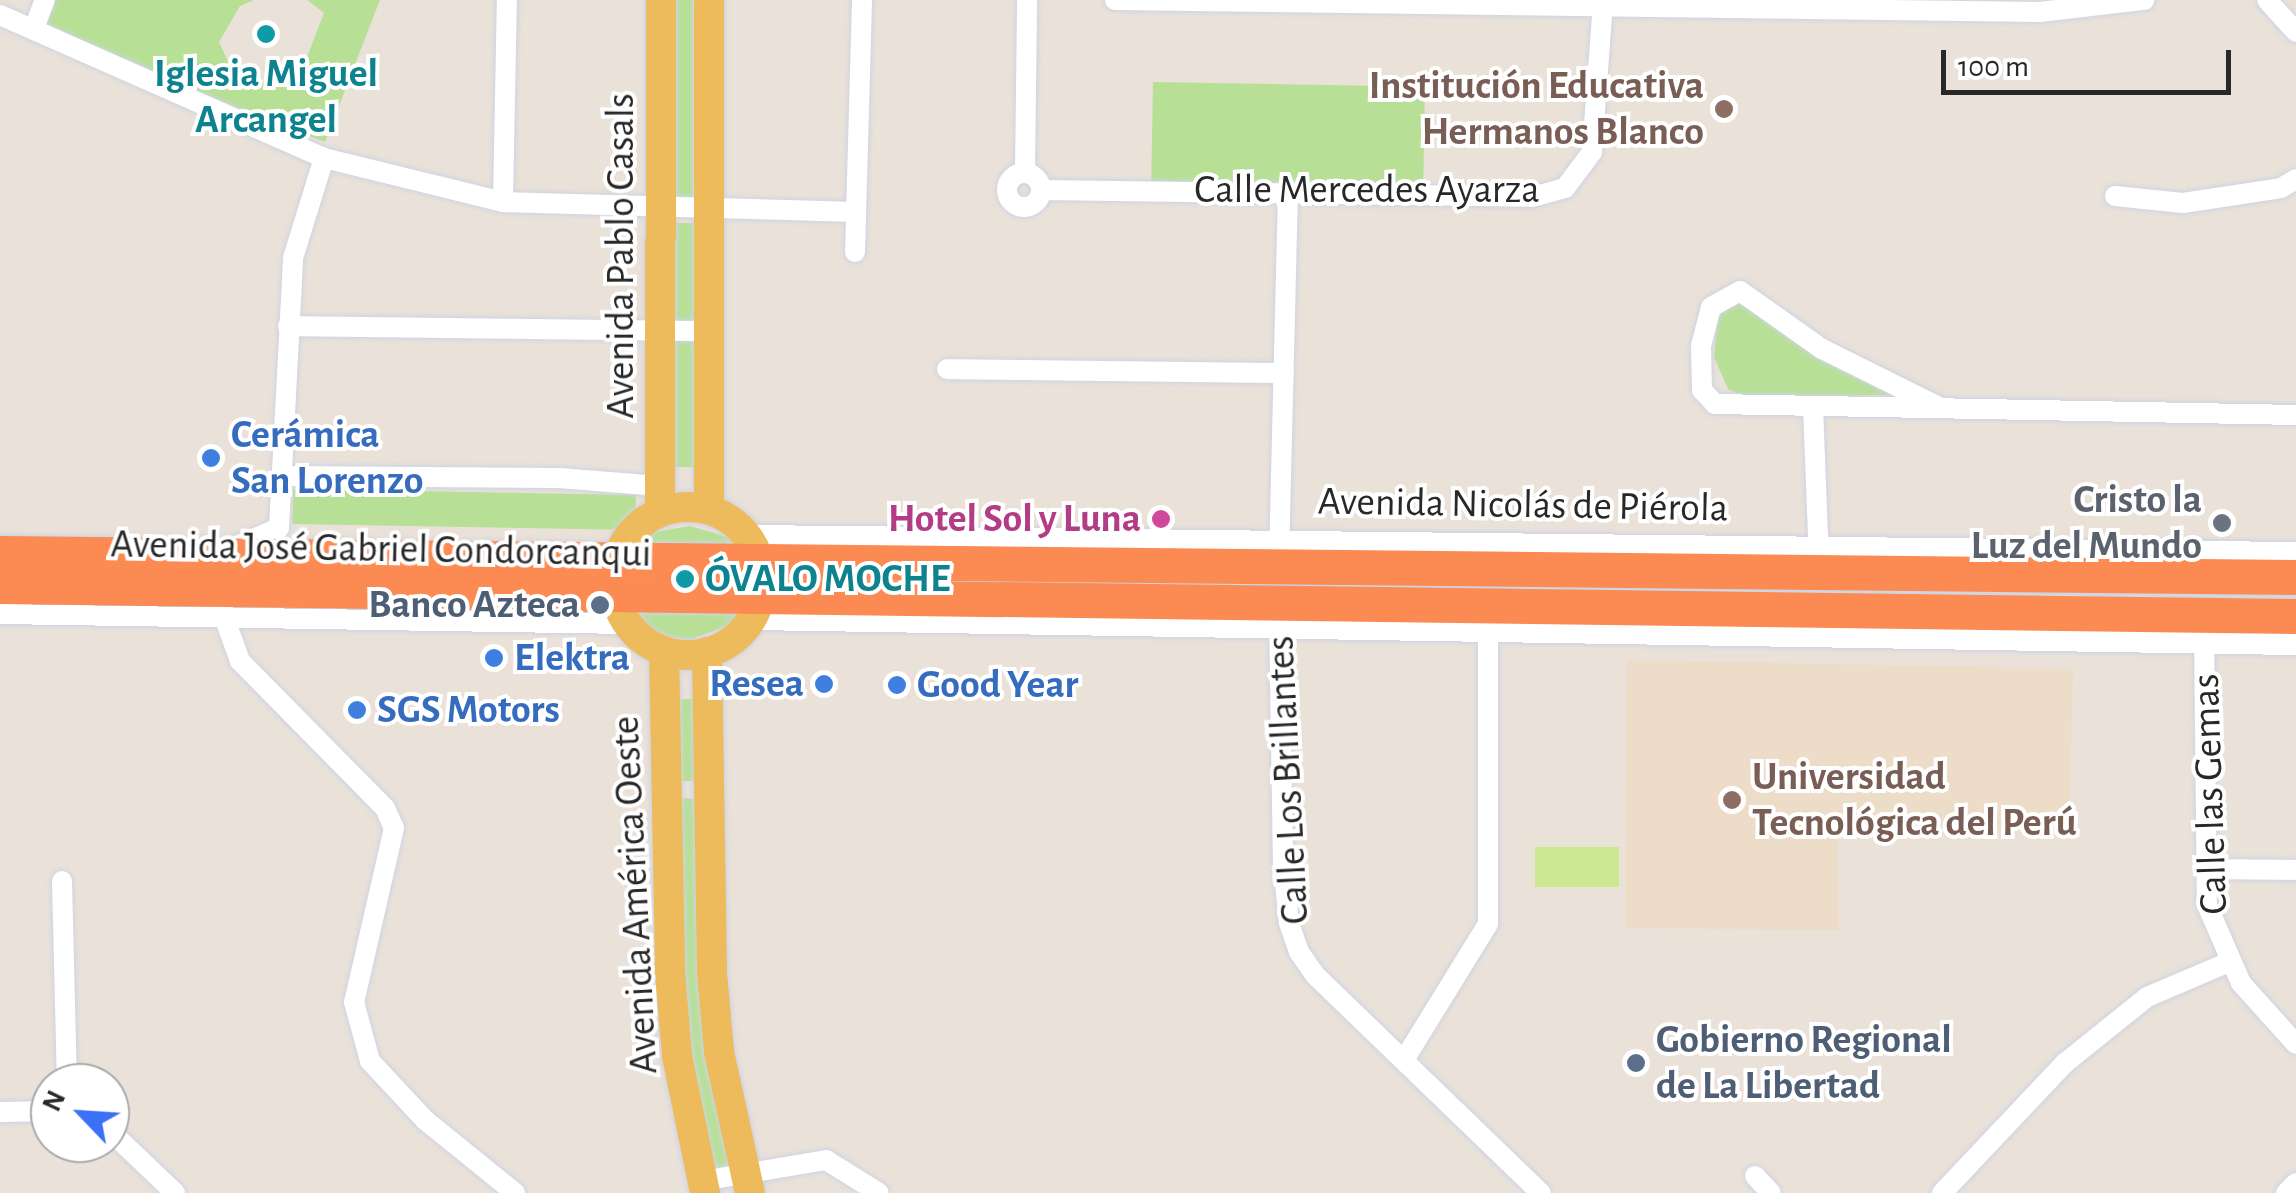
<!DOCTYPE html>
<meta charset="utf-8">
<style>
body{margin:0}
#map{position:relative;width:2296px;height:1193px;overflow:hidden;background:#eae1d9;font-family:"Alegreya Sans",sans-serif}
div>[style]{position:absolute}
.education>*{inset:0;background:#ecdcc8}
.green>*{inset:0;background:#b7e096;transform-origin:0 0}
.pitch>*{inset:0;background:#cce891;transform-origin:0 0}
.roads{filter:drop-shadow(0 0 2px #ced4e1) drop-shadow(0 0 2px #ced4e1)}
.street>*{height:20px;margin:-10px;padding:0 10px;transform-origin:10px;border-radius:10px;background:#fff}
.street>.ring{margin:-10px;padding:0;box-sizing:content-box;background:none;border:20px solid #fff;border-radius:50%}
.secondary>*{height:28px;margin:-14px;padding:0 14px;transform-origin:14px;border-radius:14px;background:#fff}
.primary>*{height:30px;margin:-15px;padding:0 15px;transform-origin:15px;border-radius:15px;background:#edbb5b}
.primary>.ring{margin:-15px;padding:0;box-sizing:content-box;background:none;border:30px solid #edbb5b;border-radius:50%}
.highway>*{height:35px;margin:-17.5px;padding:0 17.5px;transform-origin:17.5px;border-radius:17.5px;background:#fb8a53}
.dots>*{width:28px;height:28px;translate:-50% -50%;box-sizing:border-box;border:5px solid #fff;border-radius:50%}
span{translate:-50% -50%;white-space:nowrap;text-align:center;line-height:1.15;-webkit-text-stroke:8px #fff;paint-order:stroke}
.culture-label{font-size:40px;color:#0d838f;font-weight:700}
.left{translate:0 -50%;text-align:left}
.education-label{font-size:40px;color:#785e54;font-weight:700}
.right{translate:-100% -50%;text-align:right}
.street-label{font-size:40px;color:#282828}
.shop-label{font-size:40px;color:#366cbe;font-weight:700}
.worship-label{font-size:40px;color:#5b616d;font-weight:700}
.hotel-label{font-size:40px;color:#b23c85;font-weight:700}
.service-label{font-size:40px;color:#4e5e75;font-weight:700}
.north{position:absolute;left:30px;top:1063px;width:100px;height:100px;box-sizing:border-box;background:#fff;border:2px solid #a9a9a9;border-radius:50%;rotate:295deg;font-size:28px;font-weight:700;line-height:40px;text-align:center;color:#282828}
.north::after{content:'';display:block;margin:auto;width:35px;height:45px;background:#3a71f6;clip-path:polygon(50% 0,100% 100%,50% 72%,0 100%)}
.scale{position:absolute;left:1941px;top:50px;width:290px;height:45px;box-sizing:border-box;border:5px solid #282828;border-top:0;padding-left:12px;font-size:30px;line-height:35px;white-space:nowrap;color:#282828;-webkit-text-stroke:8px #fff;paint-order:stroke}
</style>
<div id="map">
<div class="education">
<div style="clip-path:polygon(1627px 660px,2073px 669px,2069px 826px,1837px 821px,1839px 930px,1625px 928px)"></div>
</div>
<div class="green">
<div style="clip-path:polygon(49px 0,254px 0,240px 6px,219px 42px,231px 68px,260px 82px,285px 75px,307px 57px,324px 13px,307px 0,380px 0,325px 142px,37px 30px)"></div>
<div style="left:667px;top:0;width:26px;height:201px"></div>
<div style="left:1153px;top:82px;width:272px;height:99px;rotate:1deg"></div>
<div style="left:665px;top:223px;width:30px;height:244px"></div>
<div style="clip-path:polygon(1730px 296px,1906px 395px,1744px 397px,1728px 389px,1714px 357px,1717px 322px)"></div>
<div style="left:293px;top:489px;width:343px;height:35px;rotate:1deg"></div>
<div style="clip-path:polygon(690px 526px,735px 539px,744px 554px,635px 543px,649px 533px)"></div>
<div style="clip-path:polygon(742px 608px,735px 623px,689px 640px,660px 635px,627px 610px)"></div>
<div style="left:678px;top:699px;width:25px;height:82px"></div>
<div style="clip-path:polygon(675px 797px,704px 800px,735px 1164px,706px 1170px,682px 1042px)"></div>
</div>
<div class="pitch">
<div style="left:1535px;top:847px;width:84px;height:40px"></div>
</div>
<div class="roads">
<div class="street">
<div style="left:1115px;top:0;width:925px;rotate:0.74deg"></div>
<div style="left:2040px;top:12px;width:105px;rotate:-6.6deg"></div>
<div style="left:2267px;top:0;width:43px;rotate:47.8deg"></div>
<div style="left:0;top:15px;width:354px;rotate:23.8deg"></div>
<div style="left:324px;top:158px;width:184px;rotate:13.8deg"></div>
<div style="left:503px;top:202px;width:353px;rotate:1.6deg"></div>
<div style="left:34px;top:28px;width:30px;rotate:-69deg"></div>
<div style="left:1025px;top:172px;width:172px;rotate:-89.3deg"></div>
<div class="ring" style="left:1007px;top:173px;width:14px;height:14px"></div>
<div style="left:1042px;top:190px;width:490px;rotate:0.8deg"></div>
<div style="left:1532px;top:197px;width:34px;rotate:-15deg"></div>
<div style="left:1565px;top:188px;width:45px;rotate:-53.1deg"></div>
<div style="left:1592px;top:152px;width:150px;rotate:-85.8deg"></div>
<div style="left:2115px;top:196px;width:68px;rotate:5.9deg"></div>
<div style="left:2183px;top:203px;width:99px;rotate:-8.7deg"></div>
<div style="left:2281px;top:188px;width:17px;rotate:-31deg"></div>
<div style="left:503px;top:202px;width:202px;rotate:-88.9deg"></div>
<div style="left:855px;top:252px;width:252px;rotate:-88.4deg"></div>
<div style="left:288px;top:326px;width:419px;rotate:0.7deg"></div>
<div style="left:947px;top:369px;width:337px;rotate:0.7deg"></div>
<div style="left:1813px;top:406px;width:154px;rotate:87.8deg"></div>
<div style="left:1939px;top:407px;width:131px;rotate:-153.6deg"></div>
<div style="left:1822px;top:349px;width:100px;rotate:-144.7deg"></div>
<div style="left:1740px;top:291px;width:33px;rotate:151deg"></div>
<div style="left:1711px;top:307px;width:40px;rotate:104.4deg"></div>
<div style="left:1701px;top:346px;width:44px;rotate:88.7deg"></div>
<div style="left:1702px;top:390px;width:19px;rotate:47deg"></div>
<div style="left:1715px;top:404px;width:581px;rotate:1.08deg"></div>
<div style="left:282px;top:476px;width:277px;rotate:0.4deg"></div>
<div style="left:559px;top:478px;width:101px;rotate:4.5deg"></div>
<div style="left:232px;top:548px;width:51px;rotate:-23.1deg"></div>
<div style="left:279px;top:528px;width:270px;rotate:-87deg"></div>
<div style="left:293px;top:258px;width:105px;rotate:-72.8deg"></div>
<div style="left:1279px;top:559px;width:368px;rotate:-88.6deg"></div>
<div style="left:224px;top:580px;width:34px;rotate:92deg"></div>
<div style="left:223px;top:614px;width:50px;rotate:70.1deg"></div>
<div style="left:240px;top:661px;width:206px;rotate:45.4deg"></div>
<div style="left:385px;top:808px;width:22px;rotate:66deg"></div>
<div style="left:394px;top:828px;width:179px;rotate:102.9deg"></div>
<div style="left:354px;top:1002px;width:61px;rotate:74.8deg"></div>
<div style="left:370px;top:1061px;width:81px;rotate:47deg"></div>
<div style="left:425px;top:1120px;width:116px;rotate:39deg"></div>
<div style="left:1279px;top:613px;width:250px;rotate:89.1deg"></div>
<div style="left:1283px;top:863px;width:60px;rotate:84.3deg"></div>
<div style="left:1289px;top:923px;width:31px;rotate:71deg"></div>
<div style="left:1299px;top:952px;width:29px;rotate:55deg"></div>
<div style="left:1316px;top:976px;width:313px;rotate:44deg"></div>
<div style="left:0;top:614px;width:628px;rotate:0.91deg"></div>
<div style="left:2204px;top:630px;width:275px;rotate:89.4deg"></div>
<div style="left:2207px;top:905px;width:85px;rotate:66.4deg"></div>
<div style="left:2241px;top:983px;width:82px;rotate:48deg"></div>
<div style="left:2206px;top:869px;width:90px;rotate:0.6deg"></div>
<div style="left:62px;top:881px;width:202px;rotate:88.6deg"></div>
<div style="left:1404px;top:1060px;width:160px;rotate:-58.3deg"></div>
<div style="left:1488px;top:924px;width:296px;rotate:-90deg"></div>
<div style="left:0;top:1112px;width:50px;rotate:-1.1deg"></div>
<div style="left:110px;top:1131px;width:90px;rotate:43.6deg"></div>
<div style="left:1755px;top:1176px;width:23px;rotate:47deg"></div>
<div style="left:702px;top:1181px;width:126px;rotate:-9.6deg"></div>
<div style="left:826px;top:1160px;width:62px;rotate:31.9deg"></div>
<div style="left:1942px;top:1193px;width:179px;rotate:-46.6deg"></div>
<div style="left:2065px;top:1063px;width:105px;rotate:-38.8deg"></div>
<div style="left:2147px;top:997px;width:89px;rotate:-23.1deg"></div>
<div style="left:2286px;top:1193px;width:14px;rotate:-45deg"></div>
</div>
<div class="secondary">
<div style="left:749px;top:539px;width:1547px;rotate:0.63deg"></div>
<div style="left:753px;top:616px;width:1543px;rotate:0.93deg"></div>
</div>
<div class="primary">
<div style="left:709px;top:0;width:509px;rotate:90deg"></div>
<div class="ring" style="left:614px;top:507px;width:118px;height:118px"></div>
<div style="left:660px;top:512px;width:512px;rotate:-89.89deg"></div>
<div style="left:664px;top:651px;width:321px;rotate:88.9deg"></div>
<div style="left:670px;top:972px;width:84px;rotate:85.2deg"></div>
<div style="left:677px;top:1056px;width:140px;rotate:78.4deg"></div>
<div style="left:707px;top:652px;width:321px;rotate:89.1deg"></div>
<div style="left:712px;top:973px;width:79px;rotate:84.9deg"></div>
<div style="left:719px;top:1052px;width:144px;rotate:77.6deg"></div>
</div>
<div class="highway">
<div style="left:0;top:553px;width:2296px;rotate:0.6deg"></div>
<div style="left:0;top:586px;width:2296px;rotate:0.75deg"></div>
</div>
</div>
<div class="dots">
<div style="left:266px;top:34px;background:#0f9aa8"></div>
<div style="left:1724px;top:109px;background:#8d6e63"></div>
<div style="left:211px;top:458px;background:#3f7fe0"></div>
<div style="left:1161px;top:519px;background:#d1479c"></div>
<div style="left:2222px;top:523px;background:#6b7280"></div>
<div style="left:685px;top:579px;background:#0f9aa8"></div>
<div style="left:600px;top:605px;background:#5c6f8a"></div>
<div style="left:494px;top:658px;background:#3f7fe0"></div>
<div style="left:824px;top:684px;background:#3f7fe0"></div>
<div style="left:897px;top:685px;background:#3f7fe0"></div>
<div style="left:357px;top:710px;background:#3f7fe0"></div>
<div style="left:1732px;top:800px;background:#8d6e63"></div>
<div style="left:1636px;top:1063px;background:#5c6f8a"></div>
</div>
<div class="culture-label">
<span style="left:266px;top:97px">Iglesia Miguel<br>Arcangel</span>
<span class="left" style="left:705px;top:579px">ÓVALO MOCHE</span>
</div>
<div class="education-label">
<span class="right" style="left:1704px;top:109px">Institución Educativa<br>Hermanos Blanco</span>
<span class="left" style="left:1752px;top:800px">Universidad<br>Tecnológica del Perú</span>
</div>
<div class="street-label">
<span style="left:1367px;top:190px">Calle Mercedes Ayarza</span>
<span style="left:621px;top:256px;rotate:-90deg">Avenida Pablo Casals</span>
<span style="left:1523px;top:505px;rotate:1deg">Avenida Nicolás de Piérola</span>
<span style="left:381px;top:549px;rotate:1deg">Avenida José Gabriel Condorcanqui</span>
<span style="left:1288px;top:780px;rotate:-93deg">Calle Los Brillantes</span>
<span style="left:2210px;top:794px;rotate:-92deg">Calle las Gemas</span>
<span style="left:635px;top:895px;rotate:-93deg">Avenida América Oeste</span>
</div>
<div class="shop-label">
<span class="left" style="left:231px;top:458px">Cerámica<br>San Lorenzo</span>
<span class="left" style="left:514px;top:658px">Elektra</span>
<span class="right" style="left:804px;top:684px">Resea</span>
<span class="left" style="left:917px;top:685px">Good Year</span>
<span class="left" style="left:377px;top:710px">SGS Motors</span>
</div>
<div class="worship-label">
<span class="right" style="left:2202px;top:523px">Cristo la<br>Luz del Mundo</span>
</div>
<div class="hotel-label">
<span class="right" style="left:1141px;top:519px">Hotel Sol y Luna</span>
</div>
<div class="service-label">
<span class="right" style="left:580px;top:605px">Banco Azteca</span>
<span class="left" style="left:1656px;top:1063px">Gobierno Regional<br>de La Libertad</span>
</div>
<div class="north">N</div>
<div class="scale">100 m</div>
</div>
